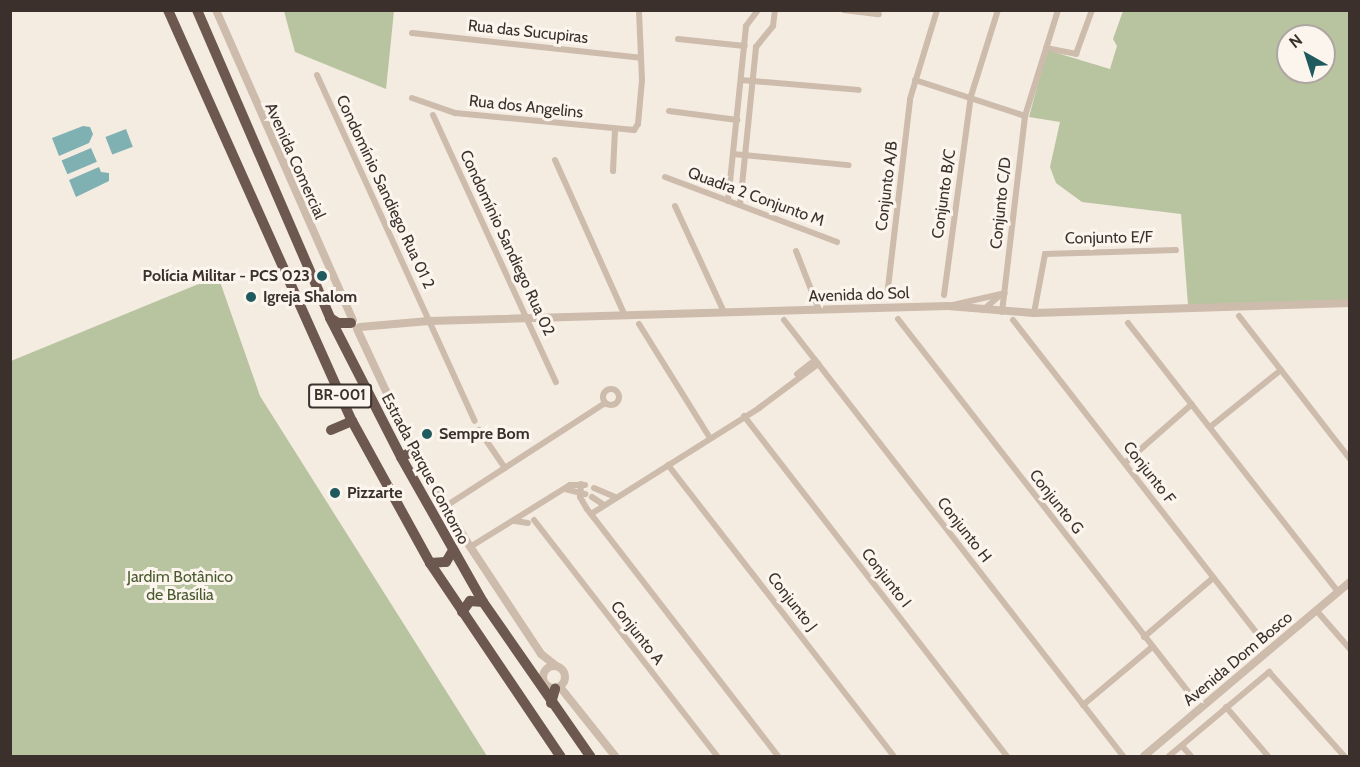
<!DOCTYPE html>
<meta charset="utf-8">
<style>
body{margin:0}
#map{position:relative;width:1360px;height:767px;overflow:hidden;background:#f4ebe1;font-family:Cabin,sans-serif}
div>[style]{position:absolute}
.green>*{inset:0;background:#b8c4a0}
.water>*{inset:0;background:#7fb0b2;transform-origin:0 0}
.minor>*{height:6px;margin:-3px;padding:0 3px;transform-origin:3px;border-radius:3px;background:#cdbbac}
.minor>.ring{margin:-3px;padding:0;box-sizing:content-box;background:none;border:6px solid #cdbbac;border-radius:50%}
.tertiary>*{height:8px;margin:-4px;padding:0 4px;transform-origin:4px;border-radius:4px;background:#cdbbac}
.tertiary>.ring{margin:-4px;padding:0;box-sizing:content-box;background:none;border:8px solid #cdbbac;border-radius:50%}
.trunk>*{height:10px;margin:-5px;padding:0 5px;transform-origin:5px;border-radius:5px;background:#6c584f}
.dots>*{width:16px;height:16px;translate:-50% -50%;box-sizing:border-box;border:3px solid #fbf5ee;border-radius:50%}
span{translate:-50% -50%;white-space:nowrap;text-align:center;line-height:1.15;-webkit-text-stroke:6px #fbf5ee;paint-order:stroke}
.shield-label span{padding:2px 4px;background:#fbf5ee;border:2px solid;border-radius:4px;-webkit-text-stroke-width:0}
.shield-label{font-size:15px;color:#3b302b;font-weight:700}
.street-label{font-size:16px;color:#3b302b}
.poi-label{font-size:16px;color:#3b302b;font-weight:700}
.right{translate:-100% -50%;text-align:right}
.left{translate:0 -50%;text-align:left}
.park-label{font-size:16px;color:#4a5a2e}
.frame{position:absolute;inset:0;border:12px solid #3b302b;pointer-events:none}
.north{position:absolute;left:1276px;top:24px;width:60px;height:60px;box-sizing:border-box;background:#fbf5ee;border:2px solid #aea6a0;border-radius:50%;rotate:321deg;font-size:16px;font-weight:700;line-height:24px;text-align:center;color:#3b302b}
.north::after{content:'';display:block;margin:auto;width:21px;height:27px;background:#1f5a5e;clip-path:polygon(50% 0,100% 100%,50% 72%,0 100%)}
</style>
<div id="map">
<div class="green">
<div style="clip-path:polygon(284px 11px,394px 11px,386px 89px,295px 52px)"></div>
<div style="clip-path:polygon(evenodd,1123px 11px,1349px 11px,1349px 303px,1188px 305px,1181px 214px,1082px 202px,1056px 183px,1050px 167px,1060px 122px,1029px 117px,1047px 50px,1110px 69px,1117px 46px,1113px 39px,1123px 11px,1288px 36px,1324px 36px,1324px 72px,1288px 72px,1288px 36px)"></div>
<div style="clip-path:polygon(218px 276px,260px 396px,487px 756px,11px 756px,11px 361px)"></div>
</div>
<div class="water">
<div style="clip-path:polygon(83px 126px,90px 127px,93px 134px,89px 143px,59px 156px,52px 138px)"></div>
<div style="left:126px;top:129px;width:19px;height:22px;rotate:69deg"></div>
<div style="left:91px;top:148px;width:15px;height:32px;rotate:67deg"></div>
<div style="clip-path:polygon(99px 167px,101px 172px,109px 173px,109px 181px,76px 197px,69px 180px)"></div>
</div>
<div class="minor">
<div style="left:844px;top:10px;width:35px;rotate:7deg"></div>
<div style="left:412px;top:33px;width:230px;rotate:6.2deg"></div>
<div style="left:678px;top:39px;width:67px;rotate:6deg"></div>
<div style="left:1046px;top:48px;width:31px;rotate:11deg"></div>
<div style="left:1076px;top:54px;width:47px;rotate:-70deg"></div>
<div style="left:317px;top:75px;width:380px;rotate:65.5deg"></div>
<div style="left:741px;top:80px;width:118px;rotate:4.8deg"></div>
<div style="left:915px;top:80px;width:116px;rotate:18.1deg"></div>
<div style="left:412px;top:98px;width:46px;rotate:19.2deg"></div>
<div style="left:455px;top:113px;width:180px;rotate:5.4deg"></div>
<div style="left:634px;top:130px;width:7px;rotate:-56deg"></div>
<div style="left:638px;top:124px;width:44px;rotate:-84.8deg"></div>
<div style="left:642px;top:80px;width:70px;rotate:-92.5deg"></div>
<div style="left:669px;top:111px;width:69px;rotate:7.5deg"></div>
<div style="left:433px;top:115px;width:294px;rotate:65.3deg"></div>
<div style="left:733px;top:154px;width:116px;rotate:5.5deg"></div>
<div style="left:555px;top:160px;width:171px;rotate:65.8deg"></div>
<div style="left:613px;top:171px;width:41px;rotate:-87.2deg"></div>
<div style="left:665px;top:177px;width:184px;rotate:20.7deg"></div>
<div style="left:728px;top:201px;width:176px;rotate:-84.1deg"></div>
<div style="left:746px;top:26px;width:20px;rotate:-53deg"></div>
<div style="left:740px;top:205px;width:159px;rotate:-84.2deg"></div>
<div style="left:756px;top:47px;width:27px;rotate:-51deg"></div>
<div style="left:773px;top:26px;width:16px;rotate:-83deg"></div>
<div style="left:675px;top:206px;width:117px;rotate:65.2deg"></div>
<div style="left:796px;top:251px;width:63px;rotate:68.7deg"></div>
<div style="left:944px;top:295px;width:201px;rotate:-82.3deg"></div>
<div style="left:971px;top:96px;width:90px;rotate:-72.6deg"></div>
<div style="left:887px;top:296px;width:198px;rotate:-83.3deg"></div>
<div style="left:910px;top:99px;width:93px;rotate:-73.1deg"></div>
<div style="left:953px;top:305px;width:53px;rotate:-13deg"></div>
<div style="left:983px;top:310px;width:23px;rotate:-41deg"></div>
<div style="left:1002px;top:312px;width:197px;rotate:-83.3deg"></div>
<div style="left:1025px;top:116px;width:111px;rotate:-72.7deg"></div>
<div style="left:1034px;top:313px;width:60px;rotate:-79.4deg"></div>
<div style="left:1045px;top:254px;width:131px;rotate:-1.7deg"></div>
<div style="left:1239px;top:316px;width:181px;rotate:52.2deg"></div>
<div style="left:898px;top:319px;width:483px;rotate:52.1deg"></div>
<div style="left:784px;top:320px;width:552px;rotate:52.13deg"></div>
<div style="left:1013px;top:320px;width:408px;rotate:52.1deg"></div>
<div style="left:1128px;top:323px;width:341px;rotate:52deg"></div>
<div style="left:639px;top:324px;width:134px;rotate:58.1deg"></div>
<div style="left:797px;top:374px;width:23px;rotate:-38deg"></div>
<div class="ring" style="left:603px;top:389px;width:10px;height:10px"></div>
<div style="left:744px;top:416px;width:430px;rotate:52.3deg"></div>
<div style="left:1210px;top:427px;width:91px;rotate:-38.8deg"></div>
<div style="left:479px;top:430px;width:46px;rotate:55.6deg"></div>
<div style="left:1125px;top:463px;width:89px;rotate:-41.4deg"></div>
<div style="left:668px;top:465px;width:368px;rotate:52.2deg"></div>
<div style="left:581px;top:484px;width:13px;rotate:94deg"></div>
<div style="left:580px;top:497px;width:14px;rotate:60deg"></div>
<div style="left:587px;top:509px;width:312px;rotate:52.3deg"></div>
<div style="left:594px;top:488px;width:23px;rotate:23deg"></div>
<div style="left:565px;top:489px;width:21px;rotate:14deg"></div>
<div style="left:592px;top:497px;width:14px;rotate:34deg"></div>
<div style="left:446px;top:506px;width:189px;rotate:-32.9deg"></div>
<div style="left:591px;top:514px;width:199px;rotate:-32.2deg"></div>
<div style="left:759px;top:408px;width:74px;rotate:-36.7deg"></div>
<div style="left:534px;top:520px;width:299px;rotate:52.2deg"></div>
<div style="left:515px;top:521px;width:13px;rotate:9deg"></div>
<div style="left:470px;top:547px;width:118px;rotate:-31.8deg"></div>
<div style="left:570px;top:485px;width:15px"></div>
<div style="left:1316px;top:610px;width:52px;rotate:48.9deg"></div>
<div style="left:1144px;top:637px;width:91px;rotate:-40.5deg"></div>
<div style="left:1083px;top:705px;width:90px;rotate:-40deg"></div>
<div style="left:1226px;top:707px;width:65px;rotate:49.4deg"></div>
<div style="left:1182px;top:746px;width:13px;rotate:48deg"></div>
<div style="left:1169px;top:756px;width:131px;rotate:-40deg"></div>
<div style="left:1269px;top:672px;width:113px;rotate:48.2deg"></div>
</div>
<div class="tertiary">
<div style="left:216px;top:10px;width:339px;rotate:66.2deg"></div>
<div style="left:360px;top:327px;width:69px;rotate:-5deg"></div>
<div style="left:429px;top:321px;width:519px;rotate:-1.66deg"></div>
<div style="left:948px;top:306px;width:86px;rotate:4.7deg"></div>
<div style="left:1034px;top:313px;width:316px;rotate:-1.8deg"></div>
<div style="left:357px;top:329px;width:135px;rotate:65deg"></div>
<div style="left:414px;top:451px;width:105px;rotate:59.8deg"></div>
<div style="left:467px;top:542px;width:134px;rotate:56.5deg"></div>
<div style="left:541px;top:654px;width:18px;rotate:38deg"></div>
<div class="ring" style="left:543px;top:666px;width:14px;height:14px"></div>
<div style="left:560px;top:687px;width:88px;rotate:51.4deg"></div>
<div style="left:1144px;top:756px;width:270px;rotate:-40.2deg"></div>
</div>
<div class="trunk">
<div style="left:168px;top:10px;width:450px;rotate:65.9deg"></div>
<div style="left:352px;top:421px;width:162px;rotate:61.2deg"></div>
<div style="left:430px;top:563px;width:233px;rotate:56deg"></div>
<div style="left:197px;top:10px;width:335px;rotate:66.6deg"></div>
<div style="left:330px;top:318px;width:156px;rotate:62.9deg"></div>
<div style="left:401px;top:457px;width:167px;rotate:60.5deg"></div>
<div style="left:483px;top:602px;width:188px;rotate:55.2deg"></div>
<div style="left:330px;top:318px;width:9px;rotate:32deg"></div>
<div style="left:338px;top:323px;width:13px"></div>
<div style="left:331px;top:430px;width:23px;rotate:-23deg"></div>
<div style="left:401px;top:457px;width:14px;rotate:-25deg"></div>
<div style="left:430px;top:563px;width:16px;rotate:-4deg"></div>
<div style="left:446px;top:562px;width:12px;rotate:-59deg"></div>
<div style="left:462px;top:612px;width:14px;rotate:-54deg"></div>
<div style="left:470px;top:601px;width:13px;rotate:4deg"></div>
<div style="left:551px;top:703px;width:15px;rotate:-74deg"></div>
</div>
<div class="dots">
<div style="left:322px;top:276px;background:#1f5a5e"></div>
<div style="left:251px;top:297px;background:#1f5a5e"></div>
<div style="left:427px;top:434px;background:#1f5a5e"></div>
<div style="left:335px;top:493px;background:#1f5a5e"></div>
</div>
<div class="shield-label">
<span style="left:340px;top:396px">BR-001</span>
</div>
<div class="street-label">
<span style="left:528px;top:32px;rotate:6deg">Rua das Sucupiras</span>
<span style="left:526px;top:107px;rotate:6deg">Rua dos Angelins</span>
<span style="left:295px;top:161px;rotate:66deg">Avenida Comercial</span>
<span style="left:887px;top:186px;rotate:-83deg">Conjunto A/B</span>
<span style="left:385px;top:192px;rotate:65deg">Condomínio Sandiego Rua 01 2</span>
<span style="left:944px;top:194px;rotate:-82deg">Conjunto B/C</span>
<span style="left:756px;top:197px;rotate:20deg">Quadra 2 Conjunto M</span>
<span style="left:1001px;top:203px;rotate:-84deg">Conjunto C/D</span>
<span style="left:1109px;top:238px;rotate:-1deg">Conjunto E/F</span>
<span style="left:507px;top:243px;rotate:65deg">Condomínio Sandiego Rua 02</span>
<span style="left:859px;top:295px;rotate:-2deg">Avenida do Sol</span>
<span style="left:425px;top:469px;rotate:62deg">Estrada Parque Contorno</span>
<span style="left:1149px;top:473px;rotate:52deg">Conjunto F</span>
<span style="left:1056px;top:502px;rotate:52deg">Conjunto G</span>
<span style="left:964px;top:530px;rotate:52deg">Conjunto H</span>
<span style="left:886px;top:578px;rotate:52deg">Conjunto I</span>
<span style="left:792px;top:602px;rotate:52deg">Conjunto J</span>
<span style="left:637px;top:633px;rotate:52deg">Conjunto A</span>
<span style="left:1238px;top:659px;rotate:-40deg">Avenida Dom Bosco</span>
</div>
<div class="poi-label">
<span class="right" style="left:310px;top:276px">Polícia Militar - PCS 023</span>
<span class="left" style="left:263px;top:297px">Igreja Shalom</span>
<span class="left" style="left:439px;top:434px">Sempre Bom</span>
<span class="left" style="left:347px;top:493px">Pizzarte</span>
</div>
<div class="park-label">
<span style="left:180px;top:586px">Jardim Botânico<br>de Brasília</span>
</div>
<div class="frame"></div>
<div class="north">N</div>
</div>
